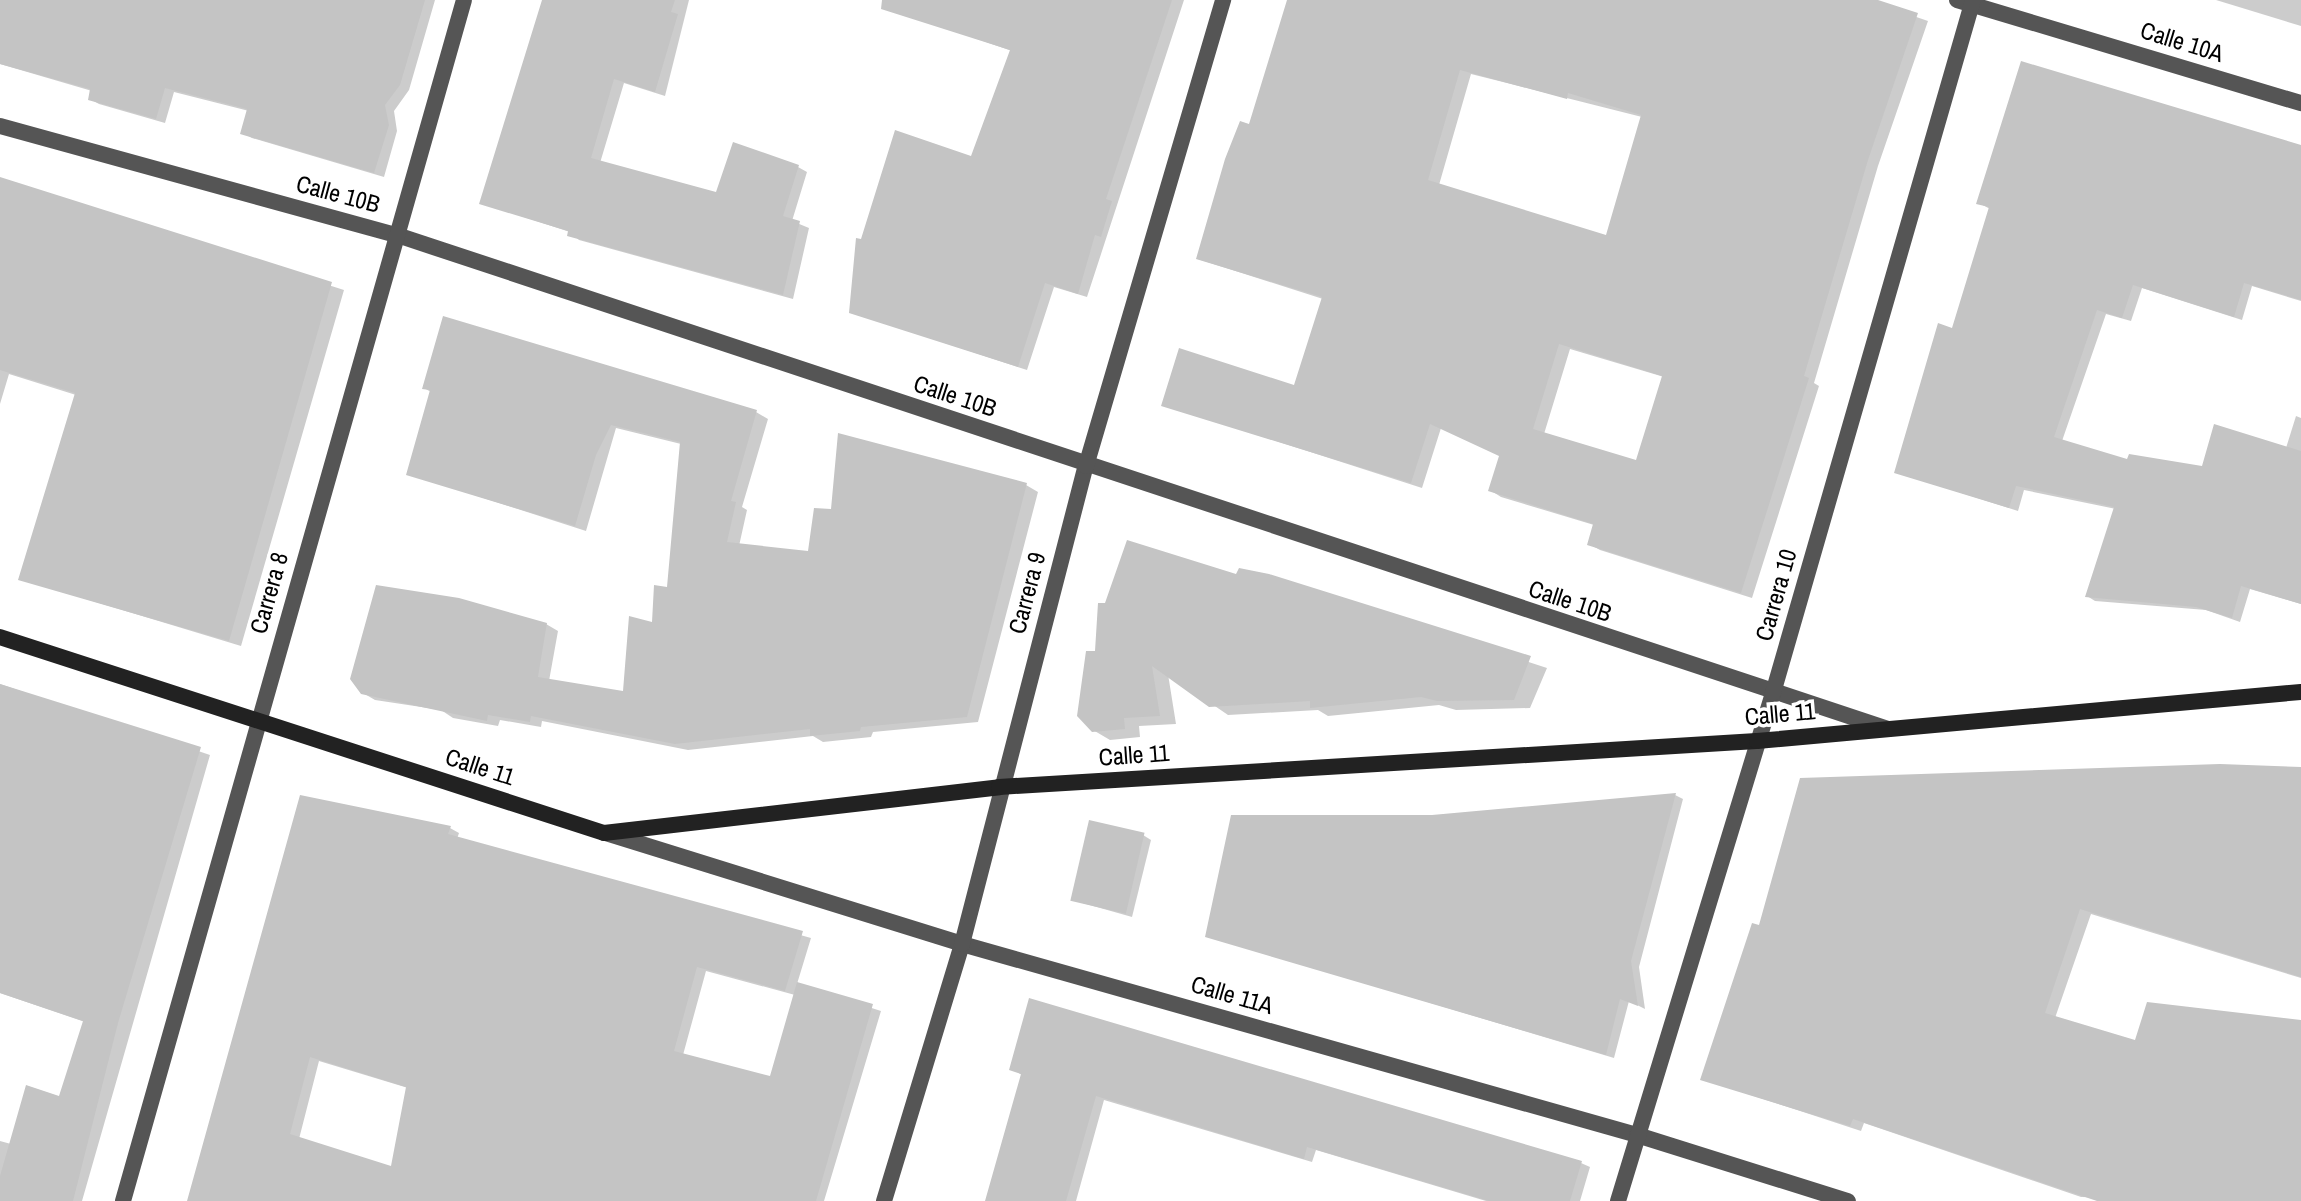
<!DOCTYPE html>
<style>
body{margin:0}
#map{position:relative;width:2301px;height:1201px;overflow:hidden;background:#fff;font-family:"Archivo Narrow",sans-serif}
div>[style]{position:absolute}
.shadow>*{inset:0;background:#0003}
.building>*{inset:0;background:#c4c4c4;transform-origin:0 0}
.street>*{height:16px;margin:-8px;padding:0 8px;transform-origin:8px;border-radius:8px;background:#555}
.secondary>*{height:16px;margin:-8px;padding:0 8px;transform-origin:8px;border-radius:8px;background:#222}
span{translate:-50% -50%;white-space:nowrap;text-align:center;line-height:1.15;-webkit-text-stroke:7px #fff;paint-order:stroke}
.street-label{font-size:24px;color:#000}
</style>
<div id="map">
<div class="shadow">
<div style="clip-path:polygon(0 0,435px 0,409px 90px,394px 111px,397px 131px,384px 177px,252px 138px,243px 133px,249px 111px,174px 92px,165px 123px,99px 104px,90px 99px,92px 91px,0 64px)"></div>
<div style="clip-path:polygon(545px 0,689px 0,665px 96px,624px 83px,600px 163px,717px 195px,798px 167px,807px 172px,792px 221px,809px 228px,793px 299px,579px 240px,570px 232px,481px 203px)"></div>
<div style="clip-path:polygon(938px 0,1184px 0,1087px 297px,1054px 287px,1027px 370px,851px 312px,862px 242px,972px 158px,1012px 51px,931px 23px)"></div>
<div style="clip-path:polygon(evenodd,1297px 0,1867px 0,1928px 21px,1878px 166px,1814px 383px,1819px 386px,1752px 598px,1600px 550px,1589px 544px,1594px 525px,1501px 497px,1490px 490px,1501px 456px,1441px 428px,1422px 488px,1164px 405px,1295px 388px,1323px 299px,1198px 259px,1297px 0,1471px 74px,1642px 117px,1608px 238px,1439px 185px,1471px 74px,1297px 0,1570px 349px,1664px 377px,1638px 463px,1544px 434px,1570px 349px)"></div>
<div style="clip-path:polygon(2216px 0,2301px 0,2301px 26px)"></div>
<div style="clip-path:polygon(2301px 147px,2301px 301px,2252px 286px,2242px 320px,2142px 288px,2131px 321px,2106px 314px,2062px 441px,2129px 462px,2203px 468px,2286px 448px,2296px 416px,2301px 418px,2301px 604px,2250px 589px,2240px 622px,2206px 610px,2095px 601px,2087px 596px,2116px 509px,2024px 490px,2018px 511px,1896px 472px,1954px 331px,1990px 209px,1979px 203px)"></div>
<div style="clip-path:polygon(0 180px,344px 290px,241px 646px,20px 579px,76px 395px,9px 374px,0 404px)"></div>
<div style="clip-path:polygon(424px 388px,756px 412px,768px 419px,742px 507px,747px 510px,739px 546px,809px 553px,833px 512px,1026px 485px,1038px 492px,978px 722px,873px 732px,871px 737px,823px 742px,813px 736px,688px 750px,542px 721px,541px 727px,500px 720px,498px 726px,453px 718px,441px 710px,375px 700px,363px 693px,546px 624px,558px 631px,549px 681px,625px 693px,668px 589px,681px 444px,616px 428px,586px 531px,409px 474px,431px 392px)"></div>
<div style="clip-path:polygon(1238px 576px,1269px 576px,1547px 668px,1530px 708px,1456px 710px,1439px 705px,1328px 716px,1318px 710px,1228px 715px,1168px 674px,1176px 724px,1139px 726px,1140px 737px,1110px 740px,1093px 730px,1097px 653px)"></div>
<div style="clip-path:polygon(0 684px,210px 755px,82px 1201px,0 1201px,0 1141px,11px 1144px,60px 1099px,85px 1022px,0 993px)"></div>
<div style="clip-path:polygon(2301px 774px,2301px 978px,2091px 914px,2055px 1018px,2136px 1043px,2301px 1022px,2301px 1201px,2081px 1197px,1864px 1123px,1861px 1131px,1702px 1079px,1760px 927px)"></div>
<div style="clip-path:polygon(1675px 795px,1683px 799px,1639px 967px,1645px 1009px,1629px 1001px,1614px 1058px,1208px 936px,1433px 817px)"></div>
<div style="clip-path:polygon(evenodd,450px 828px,459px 833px,457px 839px,811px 938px,797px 984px,881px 1011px,824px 1201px,423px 1201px,408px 1088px,319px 1061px,299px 1139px,357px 1201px,189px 1201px,450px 828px,706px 971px,795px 995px,771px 1079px,683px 1055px,706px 971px)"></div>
<div style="clip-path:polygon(1143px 835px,1151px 840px,1132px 917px,1072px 900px)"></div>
<div style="clip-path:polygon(1012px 1069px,1581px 1163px,1590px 1167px,1580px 1201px,1486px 1201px,1316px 1150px,1312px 1162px,1104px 1100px,1076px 1201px,987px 1201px,1022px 1075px)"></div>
</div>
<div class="building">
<div style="clip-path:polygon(0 0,425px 0,400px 85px,385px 105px,389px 125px,374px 173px,240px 134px,247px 109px,165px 88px,156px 119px,88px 100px,90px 89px,0 64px)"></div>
<div style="clip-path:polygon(542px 0,675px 0,671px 12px,678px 14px,655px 92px,614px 79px,591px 158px,716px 192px,733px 142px,799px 165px,783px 216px,800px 221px,783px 295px,567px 236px,568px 231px,479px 204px)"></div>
<div style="clip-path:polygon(882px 0,1172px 0,1106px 199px,1112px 201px,1101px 237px,1095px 235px,1078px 294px,1045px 283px,1018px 367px,849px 313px,856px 238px,861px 239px,895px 130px,971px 156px,1010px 50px,881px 9px)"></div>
<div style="clip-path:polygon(evenodd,1287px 0,1878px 0,1918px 13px,1868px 160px,1804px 376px,1809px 378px,1741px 593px,1587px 545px,1593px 524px,1488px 491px,1499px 456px,1430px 424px,1411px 483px,1161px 406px,1179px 348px,1294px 385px,1322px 297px,1196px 259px,1225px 159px,1240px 121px,1249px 124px,1287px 0,1460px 70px,1567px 99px,1568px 93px,1641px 115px,1606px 235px,1428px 180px,1460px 70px,1287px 0,1559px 344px,1662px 376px,1636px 460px,1533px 429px,1559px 344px)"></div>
<div style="clip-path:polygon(2021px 61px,2301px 145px,2301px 300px,2244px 283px,2234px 317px,2133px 285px,2122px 318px,2097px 310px,2054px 437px,2127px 459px,2129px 454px,2202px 466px,2214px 424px,2301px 451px,2301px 604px,2241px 586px,2232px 618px,2196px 607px,2085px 597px,2114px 507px,2016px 486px,2009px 508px,1894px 473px,1938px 323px,1952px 328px,1989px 207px,1976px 204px)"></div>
<div style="clip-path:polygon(0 177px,332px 282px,229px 641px,18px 580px,75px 393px,0 370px)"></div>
<div style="clip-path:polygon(443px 316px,757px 410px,731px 501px,736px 502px,727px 542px,808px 551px,814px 508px,831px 509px,838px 433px,1027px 483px,967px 717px,861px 727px,860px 731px,810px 736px,810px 729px,675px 744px,531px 716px,530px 722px,488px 715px,487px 721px,361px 694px,350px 679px,376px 585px,459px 598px,547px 623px,538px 677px,623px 691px,629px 616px,652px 622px,654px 585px,667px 587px,680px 442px,611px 425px,596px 455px,575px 526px,406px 475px,430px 390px,422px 389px)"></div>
<div style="clip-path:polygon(1127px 540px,1236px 574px,1239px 568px,1269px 574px,1531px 656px,1514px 700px,1437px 701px,1421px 697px,1310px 708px,1310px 701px,1209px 707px,1152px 666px,1160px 716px,1124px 718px,1125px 729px,1092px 732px,1077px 716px,1086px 651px,1095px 651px,1098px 603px,1105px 603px)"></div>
<div style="clip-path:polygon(0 684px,201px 747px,118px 1023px,73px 1201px,0 1201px,0 1176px,26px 1085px,59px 1096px,83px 1021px,0 993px)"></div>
<div style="clip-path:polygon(2220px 764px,2301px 767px,2301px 977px,2080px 909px,2045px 1013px,2135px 1040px,2147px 1002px,2301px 1020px,2301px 1201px,2097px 1201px,1853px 1119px,1850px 1126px,1700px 1080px,1752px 923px,1759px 925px,1800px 778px)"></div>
<div style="clip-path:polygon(1676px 793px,1631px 961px,1638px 1006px,1620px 999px,1606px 1055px,1205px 937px,1231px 815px,1432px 815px)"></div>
<div style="clip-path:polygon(evenodd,300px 795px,451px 826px,448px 834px,803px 931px,785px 991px,697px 967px,674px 1051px,770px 1076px,797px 982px,873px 1004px,816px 1201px,187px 1201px,300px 795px,310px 1057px,406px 1087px,391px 1166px,290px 1134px,310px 1057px)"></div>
<div style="left:1089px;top:820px;width:57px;height:83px;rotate:13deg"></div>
<div style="clip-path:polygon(1029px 998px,1582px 1161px,1570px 1201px,1489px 1201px,1307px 1147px,1304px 1159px,1096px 1096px,1066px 1201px,985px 1201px,1021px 1074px,1009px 1070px)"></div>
</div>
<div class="street">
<div style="left:1957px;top:0;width:359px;rotate:16.7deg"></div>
<div style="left:0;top:126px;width:412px;rotate:15.4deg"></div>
<div style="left:397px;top:235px;width:1571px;rotate:18.33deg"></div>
<div style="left:606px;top:833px;width:373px;rotate:17.3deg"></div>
<div style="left:962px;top:944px;width:702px;rotate:15.8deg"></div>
<div style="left:1637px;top:1135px;width:221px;rotate:17.4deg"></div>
<div style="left:123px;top:1201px;width:1248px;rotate:-74.15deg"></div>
<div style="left:884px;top:1201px;width:269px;rotate:-73.1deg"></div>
<div style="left:962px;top:944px;width:494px;rotate:-75.5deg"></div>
<div style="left:1086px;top:466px;width:486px;rotate:-73.6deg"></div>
<div style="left:1618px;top:1201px;width:531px;rotate:-73.03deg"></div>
<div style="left:1773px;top:693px;width:721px;rotate:-73.9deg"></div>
</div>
<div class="secondary">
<div style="left:0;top:637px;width:635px;rotate:17.98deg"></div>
<div style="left:604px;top:833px;width:398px;rotate:-6.6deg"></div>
<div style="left:999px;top:787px;width:759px;rotate:-3.47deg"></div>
<div style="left:1757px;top:741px;width:546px;rotate:-5.15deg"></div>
</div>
<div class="street-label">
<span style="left:2182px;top:42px;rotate:17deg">Calle 10A</span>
<span style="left:338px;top:194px;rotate:15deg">Calle 10B</span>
<span style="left:955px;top:396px;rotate:18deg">Calle 10B</span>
<span style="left:269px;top:593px;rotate:-74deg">Carrera 8</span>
<span style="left:1027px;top:593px;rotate:-75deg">Carrera 9</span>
<span style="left:1776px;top:595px;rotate:-74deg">Carrera 10</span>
<span style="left:1570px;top:601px;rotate:18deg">Calle 10B</span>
<span style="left:1780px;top:714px;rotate:-5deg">Calle 11</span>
<span style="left:1134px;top:755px;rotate:-4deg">Calle 11</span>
<span style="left:480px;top:767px;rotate:18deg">Calle 11</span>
<span style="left:1232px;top:995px;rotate:16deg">Calle 11A</span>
</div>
</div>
